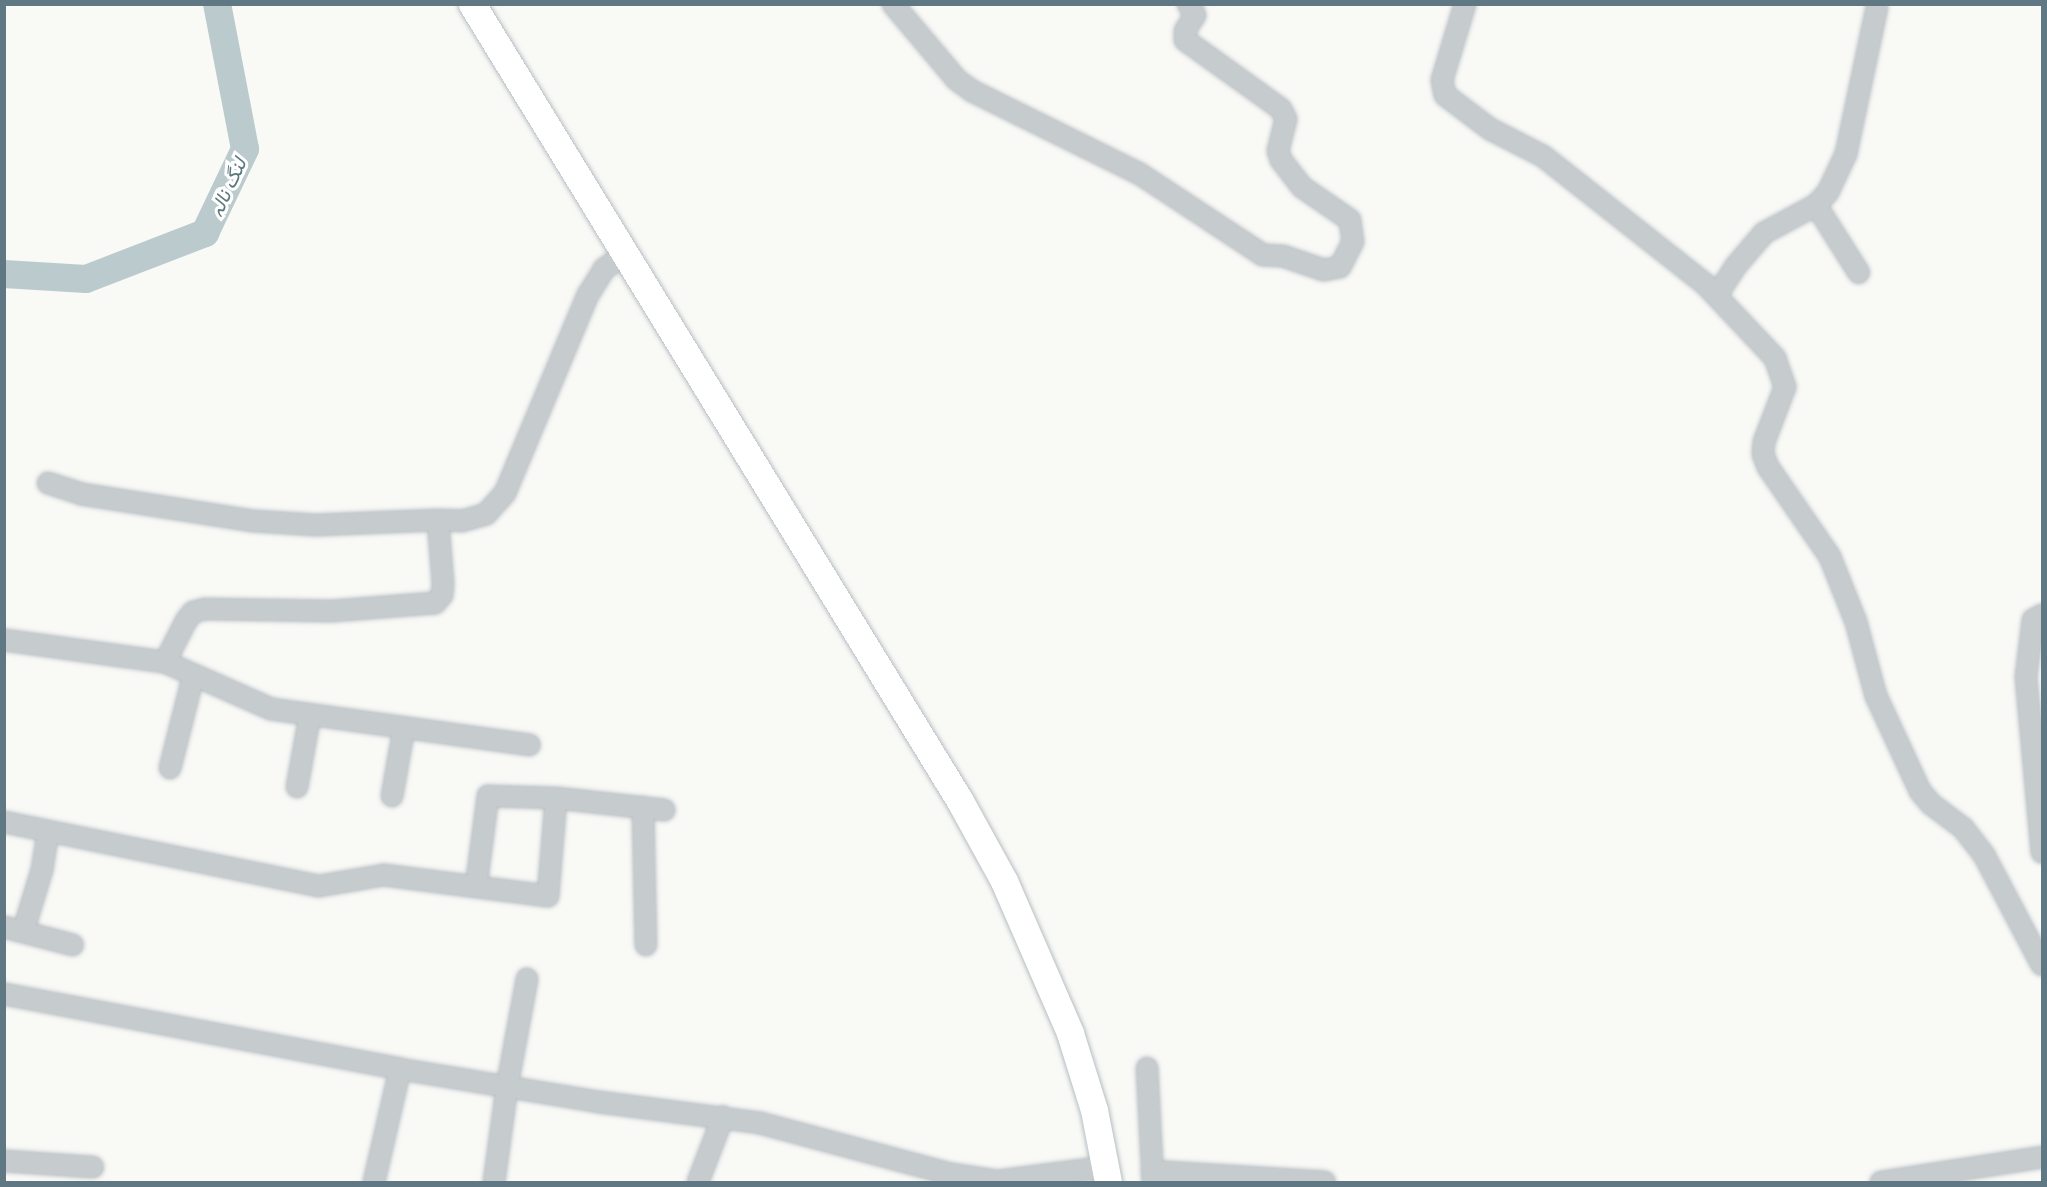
<!DOCTYPE html>
<meta charset="utf-8">
<style>
body{margin:0}
#map{position:relative;width:2047px;height:1187px;overflow:hidden;background:#f9f9f6;font-family:"Archivo Narrow",Vazirmatn,sans-serif}
div>[style]{position:absolute}
.river>*{height:28px;margin:-14px;padding:0 14px;transform-origin:14px;border-radius:14px;background:#bbcacd}
.roads{filter:drop-shadow(0 0 2px #b7bec3) drop-shadow(0 0 2px #b7bec3)}
.minor>*{height:20px;margin:-10px;padding:0 10px;transform-origin:10px;border-radius:10px;background:#c6cbce}
.secondary>*{height:27px;margin:-13.5px;padding:0 13.5px;transform-origin:13.5px;border-radius:13.5px;background:#fff}
span{translate:-50% -50%;white-space:nowrap;text-align:center;line-height:1.15;-webkit-text-stroke:6px #fff;paint-order:stroke}
.water-label{font-size:20px;color:#5b787e;font-style:italic}
.frame{position:absolute;inset:0;border:6px solid #607784;pointer-events:none}
</style>
<div id="map">
<div class="river">
<div style="left:4px;top:274px;width:82px;rotate:3.5deg"></div>
<div style="left:86px;top:279px;width:128px;rotate:-21.1deg"></div>
<div style="left:205px;top:233px;width:93px;rotate:-64.5deg"></div>
<div style="left:245px;top:149px;width:148px;rotate:-100.9deg"></div>
</div>
<div class="roads">
<div class="minor">
<div style="left:893px;top:4px;width:99px;rotate:49.9deg"></div>
<div style="left:957px;top:80px;width:19px;rotate:36deg"></div>
<div style="left:972px;top:91px;width:187px;rotate:26.3deg"></div>
<div style="left:1140px;top:174px;width:147px;rotate:33.4deg"></div>
<div style="left:1263px;top:255px;width:20px;rotate:3deg"></div>
<div style="left:1283px;top:256px;width:43px;rotate:18.9deg"></div>
<div style="left:1324px;top:270px;width:16px;rotate:-11deg"></div>
<div style="left:1340px;top:267px;width:28px;rotate:-63deg"></div>
<div style="left:1353px;top:242px;width:22px;rotate:-98deg"></div>
<div style="left:1350px;top:220px;width:58px;rotate:-145.5deg"></div>
<div style="left:1302px;top:187px;width:34px;rotate:-128deg"></div>
<div style="left:1281px;top:160px;width:9px;rotate:-108deg"></div>
<div style="left:1278px;top:151px;width:33px;rotate:-76deg"></div>
<div style="left:1286px;top:119px;width:11px;rotate:-117deg"></div>
<div style="left:1281px;top:109px;width:118px;rotate:-144.3deg"></div>
<div style="left:1185px;top:40px;width:9px;rotate:-90deg"></div>
<div style="left:1185px;top:31px;width:19px;rotate:-58deg"></div>
<div style="left:1195px;top:15px;width:13px;rotate:-122deg"></div>
<div style="left:1465px;top:4px;width:79px;rotate:106.8deg"></div>
<div style="left:1442px;top:80px;width:15px;rotate:79deg"></div>
<div style="left:1445px;top:95px;width:56px;rotate:37.1deg"></div>
<div style="left:1490px;top:129px;width:59px;rotate:27deg"></div>
<div style="left:1543px;top:156px;width:206px;rotate:38.3deg"></div>
<div style="left:1705px;top:284px;width:102px;rotate:46.6deg"></div>
<div style="left:1775px;top:358px;width:31px;rotate:71deg"></div>
<div style="left:1785px;top:387px;width:59px;rotate:110.9deg"></div>
<div style="left:1764px;top:442px;width:12px;rotate:95deg"></div>
<div style="left:1763px;top:454px;width:14px;rotate:69deg"></div>
<div style="left:1768px;top:467px;width:109px;rotate:55.4deg"></div>
<div style="left:1830px;top:557px;width:70px;rotate:68.2deg"></div>
<div style="left:1856px;top:622px;width:77px;rotate:74.9deg"></div>
<div style="left:1876px;top:696px;width:105px;rotate:65.1deg"></div>
<div style="left:1920px;top:791px;width:17px;rotate:50deg"></div>
<div style="left:1931px;top:804px;width:40px;rotate:37deg"></div>
<div style="left:1963px;top:828px;width:34px;rotate:52deg"></div>
<div style="left:1984px;top:855px;width:124px;rotate:62.2deg"></div>
<div style="left:1816px;top:205px;width:80px;rotate:57.7deg"></div>
<div style="left:1717px;top:295px;width:33px;rotate:-57deg"></div>
<div style="left:1735px;top:267px;width:45px;rotate:-49.5deg"></div>
<div style="left:1764px;top:233px;width:59px;rotate:-28.3deg"></div>
<div style="left:1816px;top:205px;width:18px;rotate:-47deg"></div>
<div style="left:1828px;top:192px;width:42px;rotate:-64.7deg"></div>
<div style="left:1846px;top:154px;width:150px;rotate:-78.1deg"></div>
<div style="left:48px;top:483px;width:35px;rotate:18deg"></div>
<div style="left:81px;top:494px;width:175px;rotate:8.9deg"></div>
<div style="left:254px;top:521px;width:62px;rotate:3.7deg"></div>
<div style="left:316px;top:525px;width:122px;rotate:-2.3deg"></div>
<div style="left:438px;top:520px;width:64px;rotate:85.5deg"></div>
<div style="left:443px;top:584px;width:11px;rotate:95deg"></div>
<div style="left:442px;top:595px;width:11px;rotate:131deg"></div>
<div style="left:435px;top:603px;width:104px;rotate:175.6deg"></div>
<div style="left:331px;top:611px;width:126px;rotate:-179.1deg"></div>
<div style="left:205px;top:609px;width:12px;rotate:166deg"></div>
<div style="left:193px;top:612px;width:11px;rotate:128deg"></div>
<div style="left:186px;top:621px;width:46px;rotate:117.1deg"></div>
<div style="left:438px;top:520px;width:24px;rotate:2deg"></div>
<div style="left:462px;top:521px;width:25px;rotate:-16deg"></div>
<div style="left:486px;top:514px;width:28px;rotate:-48deg"></div>
<div style="left:505px;top:493px;width:215px;rotate:-67.3deg"></div>
<div style="left:588px;top:295px;width:31px;rotate:-58deg"></div>
<div style="left:604px;top:269px;width:24px;rotate:-35deg"></div>
<div style="left:2042px;top:615px;width:10px;rotate:151deg"></div>
<div style="left:2033px;top:620px;width:57px;rotate:97deg"></div>
<div style="left:2026px;top:677px;width:176px;rotate:84.8deg"></div>
<div style="left:4px;top:640px;width:162px;rotate:7.8deg"></div>
<div style="left:165px;top:662px;width:116px;rotate:23.9deg"></div>
<div style="left:271px;top:709px;width:261px;rotate:7.9deg"></div>
<div style="left:170px;top:768px;width:94px;rotate:-75.8deg"></div>
<div style="left:297px;top:787px;width:73px;rotate:-79.8deg"></div>
<div style="left:392px;top:796px;width:69px;rotate:-80deg"></div>
<div style="left:643px;top:807px;width:138px;rotate:88.8deg"></div>
<div style="left:4px;top:822px;width:321px;rotate:11.5deg"></div>
<div style="left:319px;top:886px;width:66px;rotate:-9.6deg"></div>
<div style="left:384px;top:875px;width:165px;rotate:7.3deg"></div>
<div style="left:548px;top:896px;width:98px;rotate:-85.3deg"></div>
<div style="left:476px;top:887px;width:92px;rotate:-82.5deg"></div>
<div style="left:488px;top:796px;width:68px;rotate:1.7deg"></div>
<div style="left:556px;top:798px;width:109px;rotate:6.3deg"></div>
<div style="left:4px;top:927px;width:71px;rotate:14.6deg"></div>
<div style="left:23px;top:932px;width:65px;rotate:-73deg"></div>
<div style="left:42px;top:870px;width:38px;rotate:-81deg"></div>
<div style="left:4px;top:994px;width:403px;rotate:10.7deg"></div>
<div style="left:400px;top:1069px;width:202px;rotate:9.4deg"></div>
<div style="left:599px;top:1102px;width:162px;rotate:7.4deg"></div>
<div style="left:760px;top:1123px;width:198px;rotate:15deg"></div>
<div style="left:951px;top:1174px;width:48px;rotate:8.5deg"></div>
<div style="left:998px;top:1181px;width:109px;rotate:-7.4deg"></div>
<div style="left:1147px;top:1068px;width:114px;rotate:87deg"></div>
<div style="left:4px;top:1161px;width:89px;rotate:3.9deg"></div>
<div style="left:1152px;top:1171px;width:173px;rotate:3.6deg"></div>
<div style="left:374px;top:1182px;width:116px;rotate:-77deg"></div>
<div style="left:494px;top:1182px;width:96px;rotate:-82.2deg"></div>
<div style="left:507px;top:1087px;width:110px;rotate:-79.5deg"></div>
<div style="left:698px;top:1182px;width:70px;rotate:-69deg"></div>
<div style="left:1881px;top:1182px;width:163px;rotate:-8.8deg"></div>
</div>
<div class="secondary">
<div style="left:472px;top:4px;width:935px;rotate:58.52deg"></div>
<div style="left:960px;top:801px;width:91px;rotate:61.2deg"></div>
<div style="left:1004px;top:881px;width:166px;rotate:66.5deg"></div>
<div style="left:1070px;top:1033px;width:81px;rotate:72.7deg"></div>
<div style="left:1094px;top:1110px;width:73px;rotate:79deg"></div>
</div>
</div>
<div class="water-label">
<span style="left:227px;top:187px;rotate:-65deg">لنگ نالہ</span>
</div>
<div class="frame"></div>
</div>
